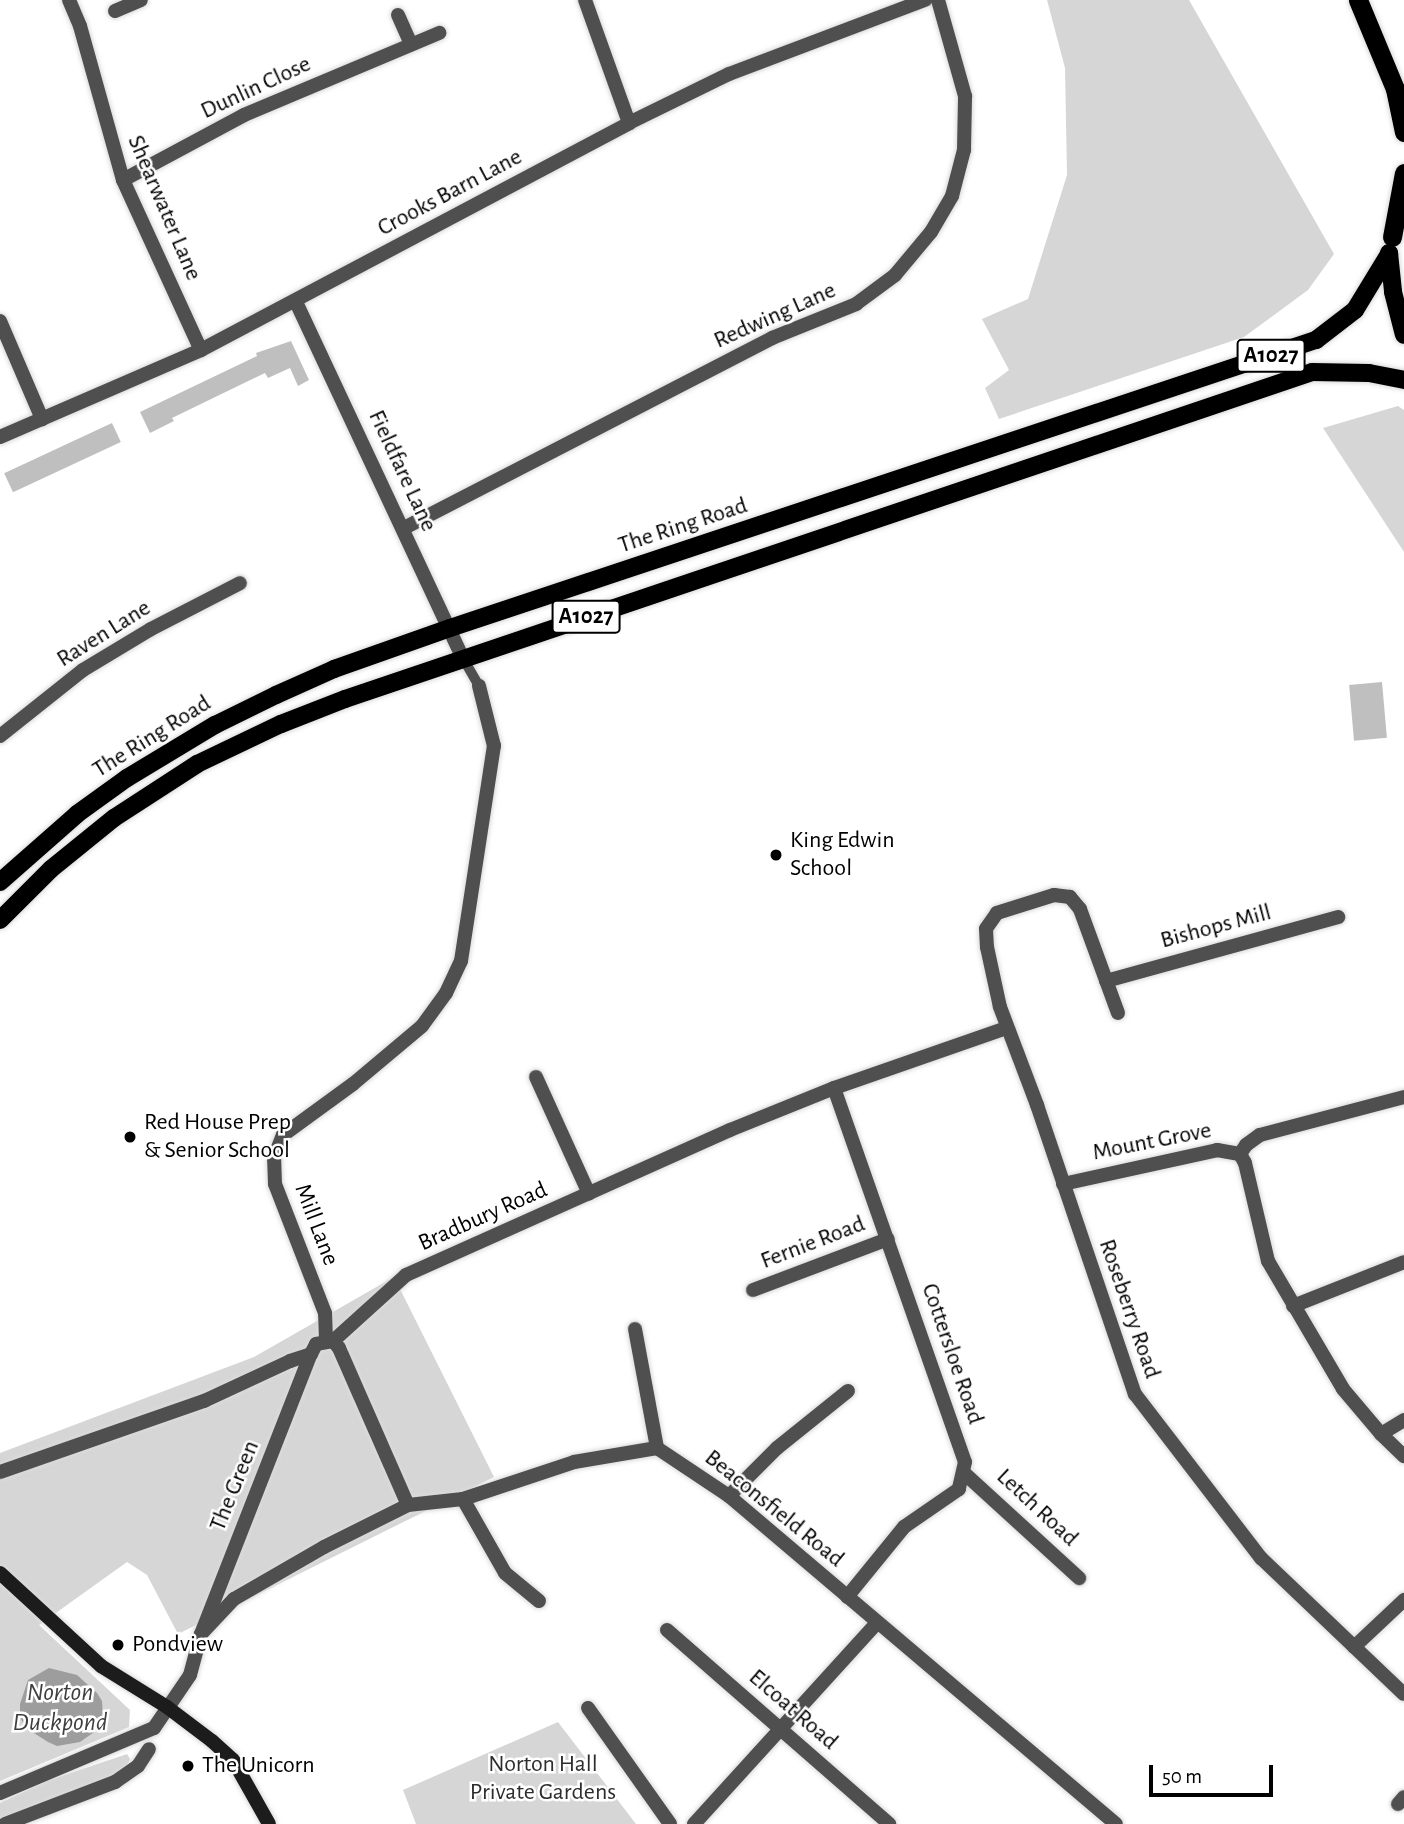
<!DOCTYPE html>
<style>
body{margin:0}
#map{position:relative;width:1404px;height:1824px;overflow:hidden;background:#fff;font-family:"Alegreya Sans",sans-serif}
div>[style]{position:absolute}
.green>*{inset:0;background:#d6d6d6}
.water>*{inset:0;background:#9d9d9d}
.building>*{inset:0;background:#bfbfbf;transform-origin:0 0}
.roads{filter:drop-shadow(0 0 2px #dbdbdb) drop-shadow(0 0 2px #dbdbdb)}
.pedestrian>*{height:10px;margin:-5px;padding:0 5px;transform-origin:5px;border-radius:5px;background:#4f4f4f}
.minor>*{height:14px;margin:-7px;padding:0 7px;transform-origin:7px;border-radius:7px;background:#4f4f4f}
.secondary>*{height:14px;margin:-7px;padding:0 7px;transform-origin:7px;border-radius:7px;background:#1c1c1c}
.primary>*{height:18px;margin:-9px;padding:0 9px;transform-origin:9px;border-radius:9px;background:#000}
.trunk>*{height:19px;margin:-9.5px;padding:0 9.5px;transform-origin:9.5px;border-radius:9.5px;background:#000}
.dots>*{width:19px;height:19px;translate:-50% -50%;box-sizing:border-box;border:4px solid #fff;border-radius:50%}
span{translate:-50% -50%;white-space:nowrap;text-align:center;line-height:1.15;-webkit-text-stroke:5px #fff;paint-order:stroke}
.shield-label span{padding:2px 5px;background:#fff;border:2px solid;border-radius:5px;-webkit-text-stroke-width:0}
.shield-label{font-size:23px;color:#000;font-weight:700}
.street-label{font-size:24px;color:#000}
.poi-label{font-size:24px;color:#000}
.left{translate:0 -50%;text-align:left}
.park-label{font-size:24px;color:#2d2d2d}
.water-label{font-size:26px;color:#3e3e3e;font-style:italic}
.scale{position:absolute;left:1149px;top:1765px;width:124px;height:32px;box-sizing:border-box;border:4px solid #000;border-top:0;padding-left:9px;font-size:21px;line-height:24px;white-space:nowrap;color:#000;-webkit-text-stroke:5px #fff;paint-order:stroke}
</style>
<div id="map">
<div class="green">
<div style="clip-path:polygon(1047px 0,1189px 0,1334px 254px,1308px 290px,1244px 337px,999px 419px,985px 388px,1009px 370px,982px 319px,1028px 299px,1067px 175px,1065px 68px)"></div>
<div style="clip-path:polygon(1398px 406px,1404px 410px,1404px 552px,1323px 428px)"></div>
<div style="clip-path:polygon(394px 1277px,494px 1477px,178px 1634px,147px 1575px,127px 1562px,39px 1625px,130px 1710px,129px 1727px,0 1781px,0 1453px,254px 1357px)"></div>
<div style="clip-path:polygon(558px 1722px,636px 1824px,416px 1824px,403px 1790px)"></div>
<div style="clip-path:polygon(127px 1754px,130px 1759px,126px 1768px,114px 1776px,0 1820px,0 1803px,47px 1781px)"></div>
</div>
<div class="water">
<div style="clip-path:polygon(49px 1668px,77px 1675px,97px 1693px,102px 1701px,103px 1718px,100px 1728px,80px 1742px,57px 1746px,48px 1742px,26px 1728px,20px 1717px,20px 1704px,28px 1680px)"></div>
</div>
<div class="building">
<div style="clip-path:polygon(291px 341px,309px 380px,298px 386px,290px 368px,268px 378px,265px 373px,172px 418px,174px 421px,150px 433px,140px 412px,257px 356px,256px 353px)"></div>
<div style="left:112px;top:423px;width:21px;height:119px;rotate:65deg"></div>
<div style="left:1382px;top:682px;width:56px;height:33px;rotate:85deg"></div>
</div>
<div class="roads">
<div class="pedestrian">
<div style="left:464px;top:660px;width:30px;rotate:60deg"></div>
</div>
<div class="minor">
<div style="left:69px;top:0;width:28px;rotate:67deg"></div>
<div style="left:80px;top:26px;width:160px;rotate:74.4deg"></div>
<div style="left:123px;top:180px;width:187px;rotate:65.4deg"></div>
<div style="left:585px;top:0;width:131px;rotate:70.3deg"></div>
<div style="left:115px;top:11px;width:28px;rotate:-23deg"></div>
<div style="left:398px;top:15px;width:32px;rotate:66deg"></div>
<div style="left:123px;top:180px;width:137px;rotate:-28.2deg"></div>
<div style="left:244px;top:115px;width:212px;rotate:-22.8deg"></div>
<div style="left:296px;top:302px;width:395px;rotate:64.9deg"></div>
<div style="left:0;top:321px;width:107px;rotate:66.8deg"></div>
<div style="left:0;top:437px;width:219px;rotate:-23.4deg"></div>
<div style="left:201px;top:350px;width:484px;rotate:-27.9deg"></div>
<div style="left:629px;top:123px;width:111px;rotate:-26.1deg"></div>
<div style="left:729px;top:74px;width:210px;rotate:-20.7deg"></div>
<div style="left:404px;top:528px;width:414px;rotate:-27.3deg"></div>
<div style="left:772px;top:338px;width:91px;rotate:-22deg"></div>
<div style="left:856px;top:304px;width:49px;rotate:-36.6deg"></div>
<div style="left:895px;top:275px;width:56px;rotate:-50.1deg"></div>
<div style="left:931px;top:232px;width:42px;rotate:-59.7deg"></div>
<div style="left:952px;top:196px;width:48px;rotate:-75.4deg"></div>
<div style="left:964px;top:150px;width:54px;rotate:-88.9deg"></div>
<div style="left:965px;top:96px;width:100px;rotate:-105.7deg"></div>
<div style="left:0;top:736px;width:106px;rotate:-38.5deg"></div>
<div style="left:83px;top:670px;width:79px;rotate:-31.1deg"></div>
<div style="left:151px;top:629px;width:100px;rotate:-27.3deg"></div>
<div style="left:1106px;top:981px;width:241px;rotate:-15.4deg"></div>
<div style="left:1118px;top:1013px;width:111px;rotate:-110.1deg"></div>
<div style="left:1080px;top:909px;width:16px;rotate:-130deg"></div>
<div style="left:1070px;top:897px;width:16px;rotate:-173deg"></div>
<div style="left:1054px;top:895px;width:60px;rotate:162.5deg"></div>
<div style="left:997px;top:913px;width:19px;rotate:125deg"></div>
<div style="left:986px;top:929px;width:18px;rotate:87deg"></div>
<div style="left:987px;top:947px;width:61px;rotate:77.8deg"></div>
<div style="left:1000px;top:1007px;width:105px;rotate:69.3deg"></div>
<div style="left:1037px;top:1105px;width:305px;rotate:71.3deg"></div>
<div style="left:1135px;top:1394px;width:207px;rotate:52.5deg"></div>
<div style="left:1261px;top:1558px;width:197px;rotate:43.6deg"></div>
<div style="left:536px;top:1077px;width:128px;rotate:65.6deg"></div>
<div style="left:834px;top:1088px;width:396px;rotate:70.7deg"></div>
<div style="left:965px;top:1462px;width:28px;rotate:103deg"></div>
<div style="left:959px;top:1489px;width:67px;rotate:145.4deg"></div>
<div style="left:904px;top:1527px;width:90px;rotate:129.2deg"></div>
<div style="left:1240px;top:1154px;width:10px;rotate:61deg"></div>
<div style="left:1245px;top:1163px;width:101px;rotate:76.8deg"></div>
<div style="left:1268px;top:1261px;width:148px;rotate:59.6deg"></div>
<div style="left:1343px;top:1389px;width:59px;rotate:49.8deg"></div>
<div style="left:1381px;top:1434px;width:32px;rotate:44deg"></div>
<div style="left:1063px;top:1184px;width:158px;rotate:-12.4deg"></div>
<div style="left:1217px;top:1150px;width:23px;rotate:10deg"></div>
<div style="left:1240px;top:1154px;width:11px;rotate:-56deg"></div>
<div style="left:1246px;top:1145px;width:17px;rotate:-36deg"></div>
<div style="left:1260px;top:1135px;width:149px;rotate:-14.8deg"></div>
<div style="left:753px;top:1290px;width:144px;rotate:-20.7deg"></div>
<div style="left:1293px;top:1306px;width:119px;rotate:-21.6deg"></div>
<div style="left:635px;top:1329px;width:121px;rotate:79.5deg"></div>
<div style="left:326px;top:1340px;width:27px;rotate:-92deg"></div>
<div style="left:325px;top:1313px;width:138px;rotate:-111.2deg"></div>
<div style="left:275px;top:1184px;width:26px;rotate:-92deg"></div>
<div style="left:274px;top:1158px;width:25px;rotate:-69deg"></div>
<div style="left:283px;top:1135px;width:87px;rotate:-36.1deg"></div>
<div style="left:353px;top:1084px;width:90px;rotate:-40deg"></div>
<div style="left:422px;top:1026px;width:41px;rotate:-54deg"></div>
<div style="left:446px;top:993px;width:35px;rotate:-65deg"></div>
<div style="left:461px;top:961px;width:218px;rotate:-81.3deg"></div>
<div style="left:494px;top:746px;width:62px;rotate:-104deg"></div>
<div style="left:333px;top:1341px;width:9px;rotate:49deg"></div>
<div style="left:339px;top:1348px;width:171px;rotate:66.3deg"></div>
<div style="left:1381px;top:1434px;width:27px;rotate:-31deg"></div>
<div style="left:0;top:1472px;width:216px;rotate:-19.2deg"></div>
<div style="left:204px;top:1401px;width:95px;rotate:-24.9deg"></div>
<div style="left:290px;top:1361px;width:22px;rotate:-18deg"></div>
<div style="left:311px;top:1354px;width:11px;rotate:-63deg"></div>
<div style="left:316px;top:1344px;width:17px;rotate:-10deg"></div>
<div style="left:333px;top:1341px;width:98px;rotate:-42.1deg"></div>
<div style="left:406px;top:1275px;width:355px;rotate:-24.1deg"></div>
<div style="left:730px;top:1130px;width:112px;rotate:-22deg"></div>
<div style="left:834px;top:1088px;width:182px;rotate:-19.2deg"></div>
<div style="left:964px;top:1473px;width:156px;rotate:42.4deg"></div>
<div style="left:729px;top:1496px;width:68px;rotate:-45deg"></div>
<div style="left:777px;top:1448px;width:91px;rotate:-38.8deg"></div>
<div style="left:463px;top:1499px;width:85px;rotate:60.4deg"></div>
<div style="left:505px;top:1573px;width:44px;rotate:39.5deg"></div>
<div style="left:667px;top:1630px;width:295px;rotate:41.1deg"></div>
<div style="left:201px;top:1634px;width:48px;rotate:-46.7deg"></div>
<div style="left:234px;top:1599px;width:104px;rotate:-30deg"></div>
<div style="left:324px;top:1547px;width:94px;rotate:-26.6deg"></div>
<div style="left:408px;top:1505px;width:55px;rotate:-6.2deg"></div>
<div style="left:463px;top:1499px;width:117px;rotate:-18.4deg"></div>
<div style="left:574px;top:1462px;width:84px;rotate:-9.6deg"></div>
<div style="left:657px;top:1448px;width:87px;rotate:33.7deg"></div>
<div style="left:729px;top:1496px;width:507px;rotate:40.28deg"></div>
<div style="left:1354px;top:1647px;width:69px;rotate:-43.2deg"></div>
<div style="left:588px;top:1708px;width:142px;rotate:54.7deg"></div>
<div style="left:0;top:1793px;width:167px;rotate:-22.9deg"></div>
<div style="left:154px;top:1728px;width:64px;rotate:-55.8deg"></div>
<div style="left:190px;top:1675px;width:42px;rotate:-75deg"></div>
<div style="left:201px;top:1634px;width:301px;rotate:-68.6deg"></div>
<div style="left:1398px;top:1804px;width:9px;rotate:-49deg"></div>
<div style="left:5px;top:1824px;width:118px;rotate:-20.9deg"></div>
<div style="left:115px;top:1782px;width:28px;rotate:-35deg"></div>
<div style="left:138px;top:1766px;width:20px;rotate:-57deg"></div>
<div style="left:694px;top:1824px;width:272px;rotate:-47.7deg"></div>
</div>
<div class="secondary">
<div style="left:0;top:1573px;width:137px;rotate:42.6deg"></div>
<div style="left:101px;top:1666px;width:78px;rotate:31.8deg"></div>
<div style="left:167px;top:1707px;width:56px;rotate:37.1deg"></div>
<div style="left:212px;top:1741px;width:28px;rotate:42deg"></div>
<div style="left:233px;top:1760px;width:73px;rotate:60.6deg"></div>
</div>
<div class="primary">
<div style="left:1389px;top:253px;width:39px;rotate:84deg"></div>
<div style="left:1393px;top:292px;width:44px;rotate:75.7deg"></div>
<div style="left:0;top:882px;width:103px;rotate:-41.4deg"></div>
<div style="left:77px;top:814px;width:62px;rotate:-35.8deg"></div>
<div style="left:127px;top:778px;width:103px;rotate:-31.1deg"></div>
<div style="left:215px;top:725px;width:68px;rotate:-26.2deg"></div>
<div style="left:276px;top:695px;width:64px;rotate:-24.1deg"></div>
<div style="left:334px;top:669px;width:123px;rotate:-19.5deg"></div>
<div style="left:450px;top:628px;width:913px;rotate:-18.4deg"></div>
<div style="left:1316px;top:340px;width:49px;rotate:-37.6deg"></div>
<div style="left:1355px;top:310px;width:66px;rotate:-58.7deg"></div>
<div style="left:0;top:920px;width:72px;rotate:-45deg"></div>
<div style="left:51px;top:869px;width:81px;rotate:-39deg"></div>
<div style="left:114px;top:818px;width:99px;rotate:-33deg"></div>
<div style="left:197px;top:764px;width:93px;rotate:-25.5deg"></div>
<div style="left:281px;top:724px;width:69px;rotate:-21.3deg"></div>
<div style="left:345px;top:699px;width:1021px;rotate:-18.68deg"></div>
<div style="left:1312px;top:372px;width:57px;rotate:1deg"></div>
<div style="left:1369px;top:373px;width:36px;rotate:11deg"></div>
</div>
<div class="trunk">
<div style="left:1358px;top:0;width:96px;rotate:67.4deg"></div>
<div style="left:1395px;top:89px;width:44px;rotate:78.2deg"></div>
<div style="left:1392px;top:237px;width:65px;rotate:-79.4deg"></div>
</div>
</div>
<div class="dots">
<div style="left:776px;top:855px;background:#000"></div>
<div style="left:130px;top:1137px;background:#000"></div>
<div style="left:118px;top:1645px;background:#000"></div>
<div style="left:188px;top:1766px;background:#000"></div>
</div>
<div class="shield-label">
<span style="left:1271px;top:356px">A1027</span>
<span style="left:586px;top:617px">A1027</span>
</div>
<div class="street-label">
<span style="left:256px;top:88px;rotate:-25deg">Dunlin Close</span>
<span style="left:450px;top:193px;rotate:-28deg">Crooks Barn Lane</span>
<span style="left:164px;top:208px;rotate:67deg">Shearwater Lane</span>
<span style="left:775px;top:316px;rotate:-24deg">Redwing Lane</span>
<span style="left:402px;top:471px;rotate:65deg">Fieldfare Lane</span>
<span style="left:683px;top:526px;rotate:-18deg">The Ring Road</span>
<span style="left:104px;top:634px;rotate:-32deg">Raven Lane</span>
<span style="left:152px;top:737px;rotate:-32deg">The Ring Road</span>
<span style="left:1216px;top:927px;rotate:-15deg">Bishops Mill</span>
<span style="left:1152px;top:1142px;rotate:-11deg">Mount Grove</span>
<span style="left:483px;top:1217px;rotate:-24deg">Bradbury Road</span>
<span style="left:316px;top:1225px;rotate:69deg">Mill Lane</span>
<span style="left:813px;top:1243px;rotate:-21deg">Fernie Road</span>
<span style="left:1129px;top:1309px;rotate:71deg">Roseberry Road</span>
<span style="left:952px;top:1354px;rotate:71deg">Cottersloe Road</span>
<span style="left:235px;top:1486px;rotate:-68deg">The Green</span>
<span style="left:1037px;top:1508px;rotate:43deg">Letch Road</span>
<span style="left:774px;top:1509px;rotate:39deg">Beaconsfield Road</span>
<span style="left:793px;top:1710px;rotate:41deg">Elcoat Road</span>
</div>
<div class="poi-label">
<span class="left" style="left:790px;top:855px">King Edwin<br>School</span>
<span class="left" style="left:144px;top:1137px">Red House Prep<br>&amp; Senior School</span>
<span class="left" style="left:132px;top:1645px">Pondview</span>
<span class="left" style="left:202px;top:1766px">The Unicorn</span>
</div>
<div class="park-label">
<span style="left:543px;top:1779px">Norton Hall<br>Private Gardens</span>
</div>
<div class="water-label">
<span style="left:60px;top:1708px">Norton<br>Duckpond</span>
</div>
<div class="scale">50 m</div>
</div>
